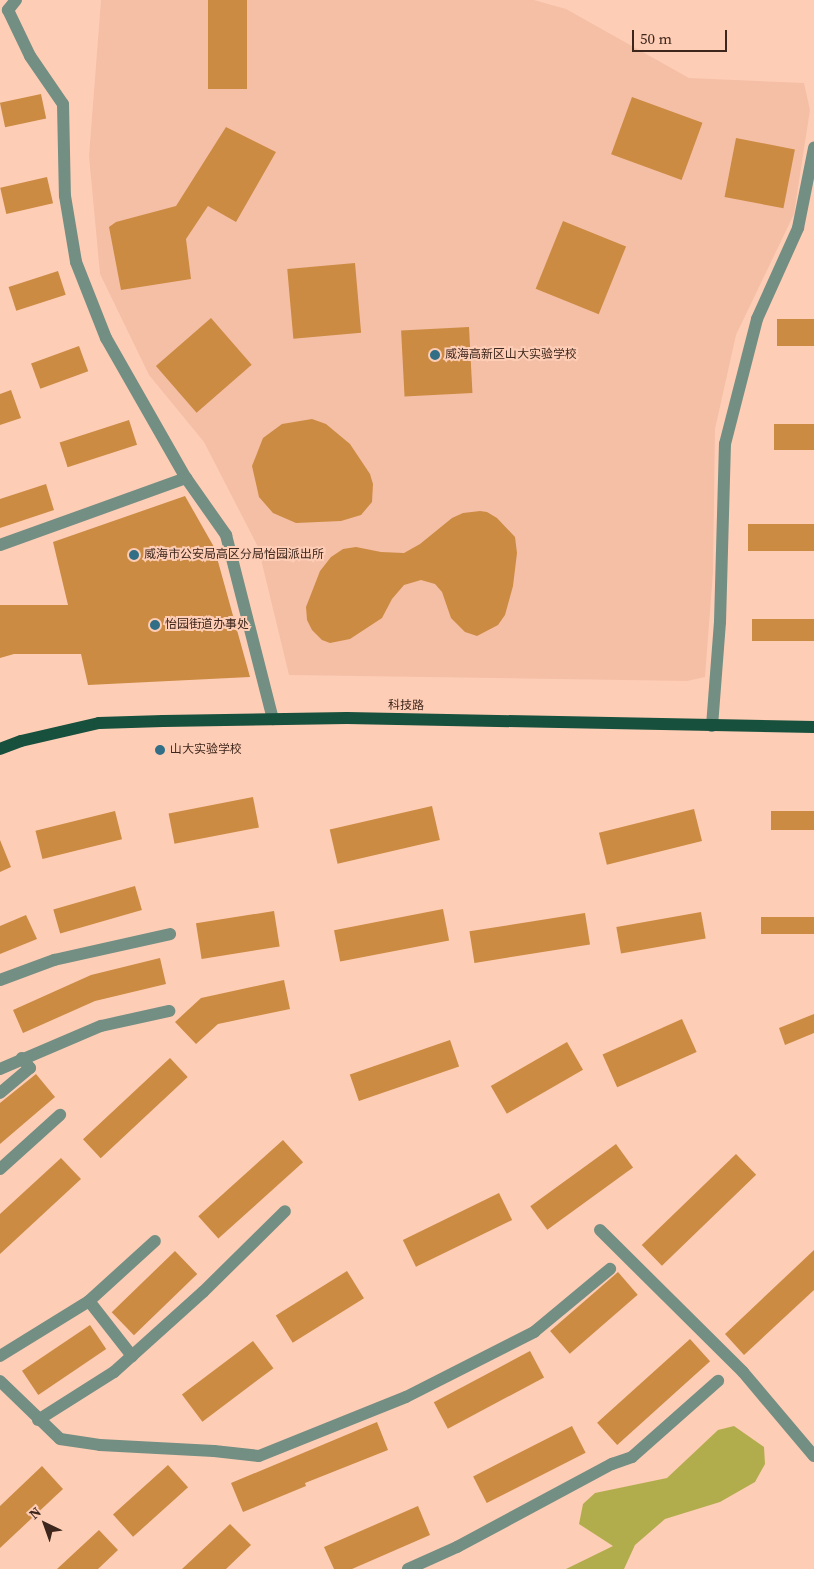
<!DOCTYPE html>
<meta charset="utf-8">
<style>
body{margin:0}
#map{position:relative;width:814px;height:1569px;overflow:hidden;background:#fecdb6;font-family:"Source Serif 4","Noto Sans SC",serif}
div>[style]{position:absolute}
.built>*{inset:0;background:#f5bfa6}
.forest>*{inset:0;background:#b2ad4c}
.building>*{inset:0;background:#cc8b42;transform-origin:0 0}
.minor>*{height:12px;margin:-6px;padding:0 6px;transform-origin:6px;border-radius:6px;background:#738e82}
.major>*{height:12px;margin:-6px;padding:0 6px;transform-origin:6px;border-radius:6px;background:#17503c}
.dots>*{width:14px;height:14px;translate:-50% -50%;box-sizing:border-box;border:2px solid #fecdb6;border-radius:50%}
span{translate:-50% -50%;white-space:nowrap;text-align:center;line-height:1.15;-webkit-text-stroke:4px #fecdb6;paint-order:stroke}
.poi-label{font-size:12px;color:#3d261b}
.left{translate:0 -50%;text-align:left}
.street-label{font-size:12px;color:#3d261b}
.north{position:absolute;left:20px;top:1499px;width:50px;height:50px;-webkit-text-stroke:4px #fecdb6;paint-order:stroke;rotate:318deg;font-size:14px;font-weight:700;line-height:20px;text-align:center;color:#3d261b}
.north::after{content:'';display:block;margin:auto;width:18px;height:22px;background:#3d261b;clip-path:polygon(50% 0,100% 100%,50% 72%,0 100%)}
.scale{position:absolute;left:632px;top:30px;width:95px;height:22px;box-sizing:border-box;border:2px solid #3d261b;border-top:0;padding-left:6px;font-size:15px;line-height:18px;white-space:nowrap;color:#3d261b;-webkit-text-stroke:4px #fecdb6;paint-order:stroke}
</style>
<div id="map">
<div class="built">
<div style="clip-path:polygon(101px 0,534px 0,566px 9px,689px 78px,804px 83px,810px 110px,794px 214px,736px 335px,715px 429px,713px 572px,705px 677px,687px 681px,289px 675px,258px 547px,204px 442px,149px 375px,100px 274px,89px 156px)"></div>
</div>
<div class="forest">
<div style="clip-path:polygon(734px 1426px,764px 1447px,765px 1464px,755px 1482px,720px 1502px,665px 1519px,635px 1545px,624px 1569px,566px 1569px,613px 1546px,579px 1524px,583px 1504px,595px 1493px,667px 1478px,718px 1430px)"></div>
</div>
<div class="building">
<div style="left:208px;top:0;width:39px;height:89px"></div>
<div style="left:41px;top:94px;width:25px;height:42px;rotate:78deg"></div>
<div style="left:632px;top:97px;width:75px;height:61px;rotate:20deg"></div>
<div style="clip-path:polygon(226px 127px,276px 152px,236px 222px,208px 206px,186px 239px,191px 279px,121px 290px,109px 227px,116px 222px,176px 206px)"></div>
<div style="left:736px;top:138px;width:60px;height:60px;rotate:11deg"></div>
<div style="left:47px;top:177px;width:27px;height:48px;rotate:77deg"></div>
<div style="left:563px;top:221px;width:68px;height:73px;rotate:22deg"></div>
<div style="left:355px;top:263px;width:70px;height:68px;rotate:85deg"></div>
<div style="left:58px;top:271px;width:25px;height:52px;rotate:72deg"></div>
<div style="left:211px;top:318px;width:62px;height:73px;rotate:49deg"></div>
<div style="left:814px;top:319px;width:27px;height:37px;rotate:90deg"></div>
<div style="left:469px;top:327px;width:66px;height:68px;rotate:87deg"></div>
<div style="left:79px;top:346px;width:27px;height:51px;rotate:70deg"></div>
<div style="clip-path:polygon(11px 390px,21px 418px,0 425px,0 394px)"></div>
<div style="clip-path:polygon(312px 419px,326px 424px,350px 444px,370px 474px,373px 484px,372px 502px,361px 515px,341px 521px,296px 523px,273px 513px,259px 497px,252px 466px,263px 438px,282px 424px)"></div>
<div style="left:129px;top:420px;width:26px;height:73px;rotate:72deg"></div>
<div style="left:814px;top:424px;width:26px;height:40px;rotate:90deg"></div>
<div style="clip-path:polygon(46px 484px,54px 510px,0 528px,0 499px)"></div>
<div style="clip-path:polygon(185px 496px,214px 547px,250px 677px,88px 685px,81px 654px,14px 654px,0 658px,0 605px,68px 605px,53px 542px)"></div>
<div style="clip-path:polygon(480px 511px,487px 512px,497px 518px,515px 537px,517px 553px,513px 586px,505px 615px,498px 625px,477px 636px,465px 632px,451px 618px,442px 592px,435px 584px,421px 580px,404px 585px,392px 599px,382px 618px,350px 639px,330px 643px,322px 640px,312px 630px,307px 620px,306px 607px,320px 571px,331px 557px,343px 549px,356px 547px,381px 552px,404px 553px,420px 544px,452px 518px,463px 513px)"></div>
<div style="left:814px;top:524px;width:27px;height:66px;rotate:90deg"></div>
<div style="left:814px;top:619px;width:22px;height:62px;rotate:90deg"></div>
<div style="left:253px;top:797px;width:31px;height:86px;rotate:79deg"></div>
<div style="left:432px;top:806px;width:35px;height:105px;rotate:77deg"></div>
<div style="left:694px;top:809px;width:33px;height:98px;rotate:76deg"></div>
<div style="left:115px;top:811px;width:29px;height:82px;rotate:76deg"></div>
<div style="left:814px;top:811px;width:19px;height:43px;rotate:90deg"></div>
<div style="clip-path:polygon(0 840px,11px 867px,0 872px)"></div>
<div style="left:135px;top:886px;width:25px;height:85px;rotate:74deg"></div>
<div style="left:443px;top:909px;width:32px;height:111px;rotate:79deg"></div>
<div style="left:274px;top:911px;width:36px;height:79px;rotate:81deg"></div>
<div style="left:701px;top:912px;width:27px;height:86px;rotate:80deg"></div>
<div style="left:585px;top:913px;width:32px;height:117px;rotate:81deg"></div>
<div style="clip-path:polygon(26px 915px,37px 939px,0 954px,0 926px)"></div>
<div style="left:814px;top:917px;width:17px;height:53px;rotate:90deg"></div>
<div style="clip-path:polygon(160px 958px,166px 984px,95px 1001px,23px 1033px,13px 1010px,91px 975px)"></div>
<div style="clip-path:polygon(284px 980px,290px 1009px,218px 1024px,196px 1044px,175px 1022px,201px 998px)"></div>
<div style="clip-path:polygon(814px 1014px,814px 1033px,785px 1045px,779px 1028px)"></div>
<div style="left:682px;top:1019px;width:36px;height:87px;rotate:66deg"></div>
<div style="left:450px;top:1040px;width:28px;height:106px;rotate:71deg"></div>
<div style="left:567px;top:1042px;width:32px;height:88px;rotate:60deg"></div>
<div style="left:170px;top:1058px;width:26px;height:119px;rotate:47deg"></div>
<div style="clip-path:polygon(36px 1074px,55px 1097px,0 1144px,0 1103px)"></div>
<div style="left:283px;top:1140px;width:30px;height:114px;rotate:48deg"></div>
<div style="left:616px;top:1144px;width:29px;height:106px;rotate:54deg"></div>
<div style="left:736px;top:1154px;width:29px;height:131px;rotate:46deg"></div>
<div style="clip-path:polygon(61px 1158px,81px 1179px,0 1254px,0 1214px)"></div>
<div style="left:499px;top:1193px;width:30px;height:107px;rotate:64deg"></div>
<div style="clip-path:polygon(814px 1250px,814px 1290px,744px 1355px,725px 1334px)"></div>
<div style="left:175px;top:1251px;width:32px;height:88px;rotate:46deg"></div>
<div style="left:347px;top:1271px;width:32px;height:84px;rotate:58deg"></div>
<div style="left:618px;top:1272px;width:30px;height:90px;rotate:49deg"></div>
<div style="left:90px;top:1325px;width:29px;height:82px;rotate:56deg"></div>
<div style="left:690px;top:1339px;width:30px;height:125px;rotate:48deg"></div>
<div style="left:253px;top:1341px;width:34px;height:89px;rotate:53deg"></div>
<div style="left:530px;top:1351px;width:30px;height:109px;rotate:62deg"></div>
<div style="clip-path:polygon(377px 1422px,388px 1450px,305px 1483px,306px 1486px,243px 1512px,231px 1483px)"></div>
<div style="left:572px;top:1426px;width:30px;height:111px;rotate:63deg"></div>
<div style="left:168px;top:1465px;width:30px;height:74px;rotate:48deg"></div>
<div style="clip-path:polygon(42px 1466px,63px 1489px,0 1548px,0 1506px)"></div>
<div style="clip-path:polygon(418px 1506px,430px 1535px,352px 1569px,334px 1569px,324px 1547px)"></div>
<div style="clip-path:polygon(230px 1524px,251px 1545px,226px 1569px,182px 1569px)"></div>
<div style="clip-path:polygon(99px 1530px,118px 1550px,98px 1569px,57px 1569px)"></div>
</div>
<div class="minor">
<div style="left:16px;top:0;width:13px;rotate:129deg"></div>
<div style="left:8px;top:10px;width:51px;rotate:64.4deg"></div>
<div style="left:30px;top:56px;width:58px;rotate:55.5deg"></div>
<div style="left:63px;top:104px;width:92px;rotate:88.8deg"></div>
<div style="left:65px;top:196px;width:67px;rotate:80.5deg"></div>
<div style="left:76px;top:262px;width:82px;rotate:68.5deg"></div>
<div style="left:106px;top:338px;width:161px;rotate:60.3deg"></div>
<div style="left:186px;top:478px;width:70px;rotate:54.9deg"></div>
<div style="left:226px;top:535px;width:190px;rotate:75.7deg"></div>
<div style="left:0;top:545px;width:198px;rotate:-19.8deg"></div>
<div style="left:712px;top:726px;width:104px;rotate:-85.6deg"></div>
<div style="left:720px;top:622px;width:178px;rotate:-88.4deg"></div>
<div style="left:725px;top:444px;width:129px;rotate:-75.6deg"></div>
<div style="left:757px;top:319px;width:100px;rotate:-65.7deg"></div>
<div style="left:798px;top:228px;width:82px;rotate:-78.7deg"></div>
<div style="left:0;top:980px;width:58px;rotate:-20.3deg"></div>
<div style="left:54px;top:960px;width:119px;rotate:-12.6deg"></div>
<div style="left:0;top:1069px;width:110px;rotate:-23.1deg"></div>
<div style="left:101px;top:1026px;width:70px;rotate:-12.4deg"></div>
<div style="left:0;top:1093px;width:39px;rotate:-40deg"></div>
<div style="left:30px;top:1068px;width:13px;rotate:-129deg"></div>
<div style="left:0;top:1169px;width:81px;rotate:-42deg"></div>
<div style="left:600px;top:1230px;width:202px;rotate:44.8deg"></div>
<div style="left:743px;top:1372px;width:110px;rotate:49.8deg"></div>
<div style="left:89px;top:1301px;width:70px;rotate:52deg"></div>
<div style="left:0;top:1356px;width:105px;rotate:-31.7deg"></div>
<div style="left:89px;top:1301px;width:89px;rotate:-42.3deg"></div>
<div style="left:0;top:1381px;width:83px;rotate:44deg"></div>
<div style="left:60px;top:1439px;width:40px;rotate:8.5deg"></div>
<div style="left:100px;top:1445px;width:114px;rotate:3deg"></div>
<div style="left:214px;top:1451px;width:45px;rotate:6.3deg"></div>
<div style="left:259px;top:1456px;width:158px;rotate:-21.9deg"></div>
<div style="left:406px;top:1397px;width:144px;rotate:-26.9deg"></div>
<div style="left:534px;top:1332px;width:99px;rotate:-39.7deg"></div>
<div style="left:38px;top:1420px;width:90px;rotate:-32.3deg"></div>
<div style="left:114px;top:1372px;width:120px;rotate:-42deg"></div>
<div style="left:203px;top:1292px;width:115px;rotate:-44.6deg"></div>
<div style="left:408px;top:1569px;width:54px;rotate:-24.2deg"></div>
<div style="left:457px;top:1547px;width:176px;rotate:-28.2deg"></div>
<div style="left:612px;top:1464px;width:21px;rotate:-19deg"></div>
<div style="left:632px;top:1457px;width:115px;rotate:-41.5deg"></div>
</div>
<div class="major">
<div style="left:0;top:749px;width:22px;rotate:-21deg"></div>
<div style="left:21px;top:741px;width:80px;rotate:-13deg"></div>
<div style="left:99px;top:723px;width:64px;rotate:-1.8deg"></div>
<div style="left:163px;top:721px;width:184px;rotate:-0.9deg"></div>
<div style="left:347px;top:718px;width:467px;rotate:1.1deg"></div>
</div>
<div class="dots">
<div style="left:435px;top:355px;background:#326e86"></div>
<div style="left:134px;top:555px;background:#326e86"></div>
<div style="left:155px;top:625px;background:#326e86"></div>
<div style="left:160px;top:750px;background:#326e86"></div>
</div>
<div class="poi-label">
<span class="left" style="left:445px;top:355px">威海高新区山大实验学校</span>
<span class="left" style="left:144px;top:555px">威海市公安局高区分局怡园派出所</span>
<span class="left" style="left:165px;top:625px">怡园街道办事处</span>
<span class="left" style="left:170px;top:750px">山大实验学校</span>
</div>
<div class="street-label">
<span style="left:406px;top:706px;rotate:1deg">科技路</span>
</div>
<div class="north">N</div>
<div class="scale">50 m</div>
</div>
